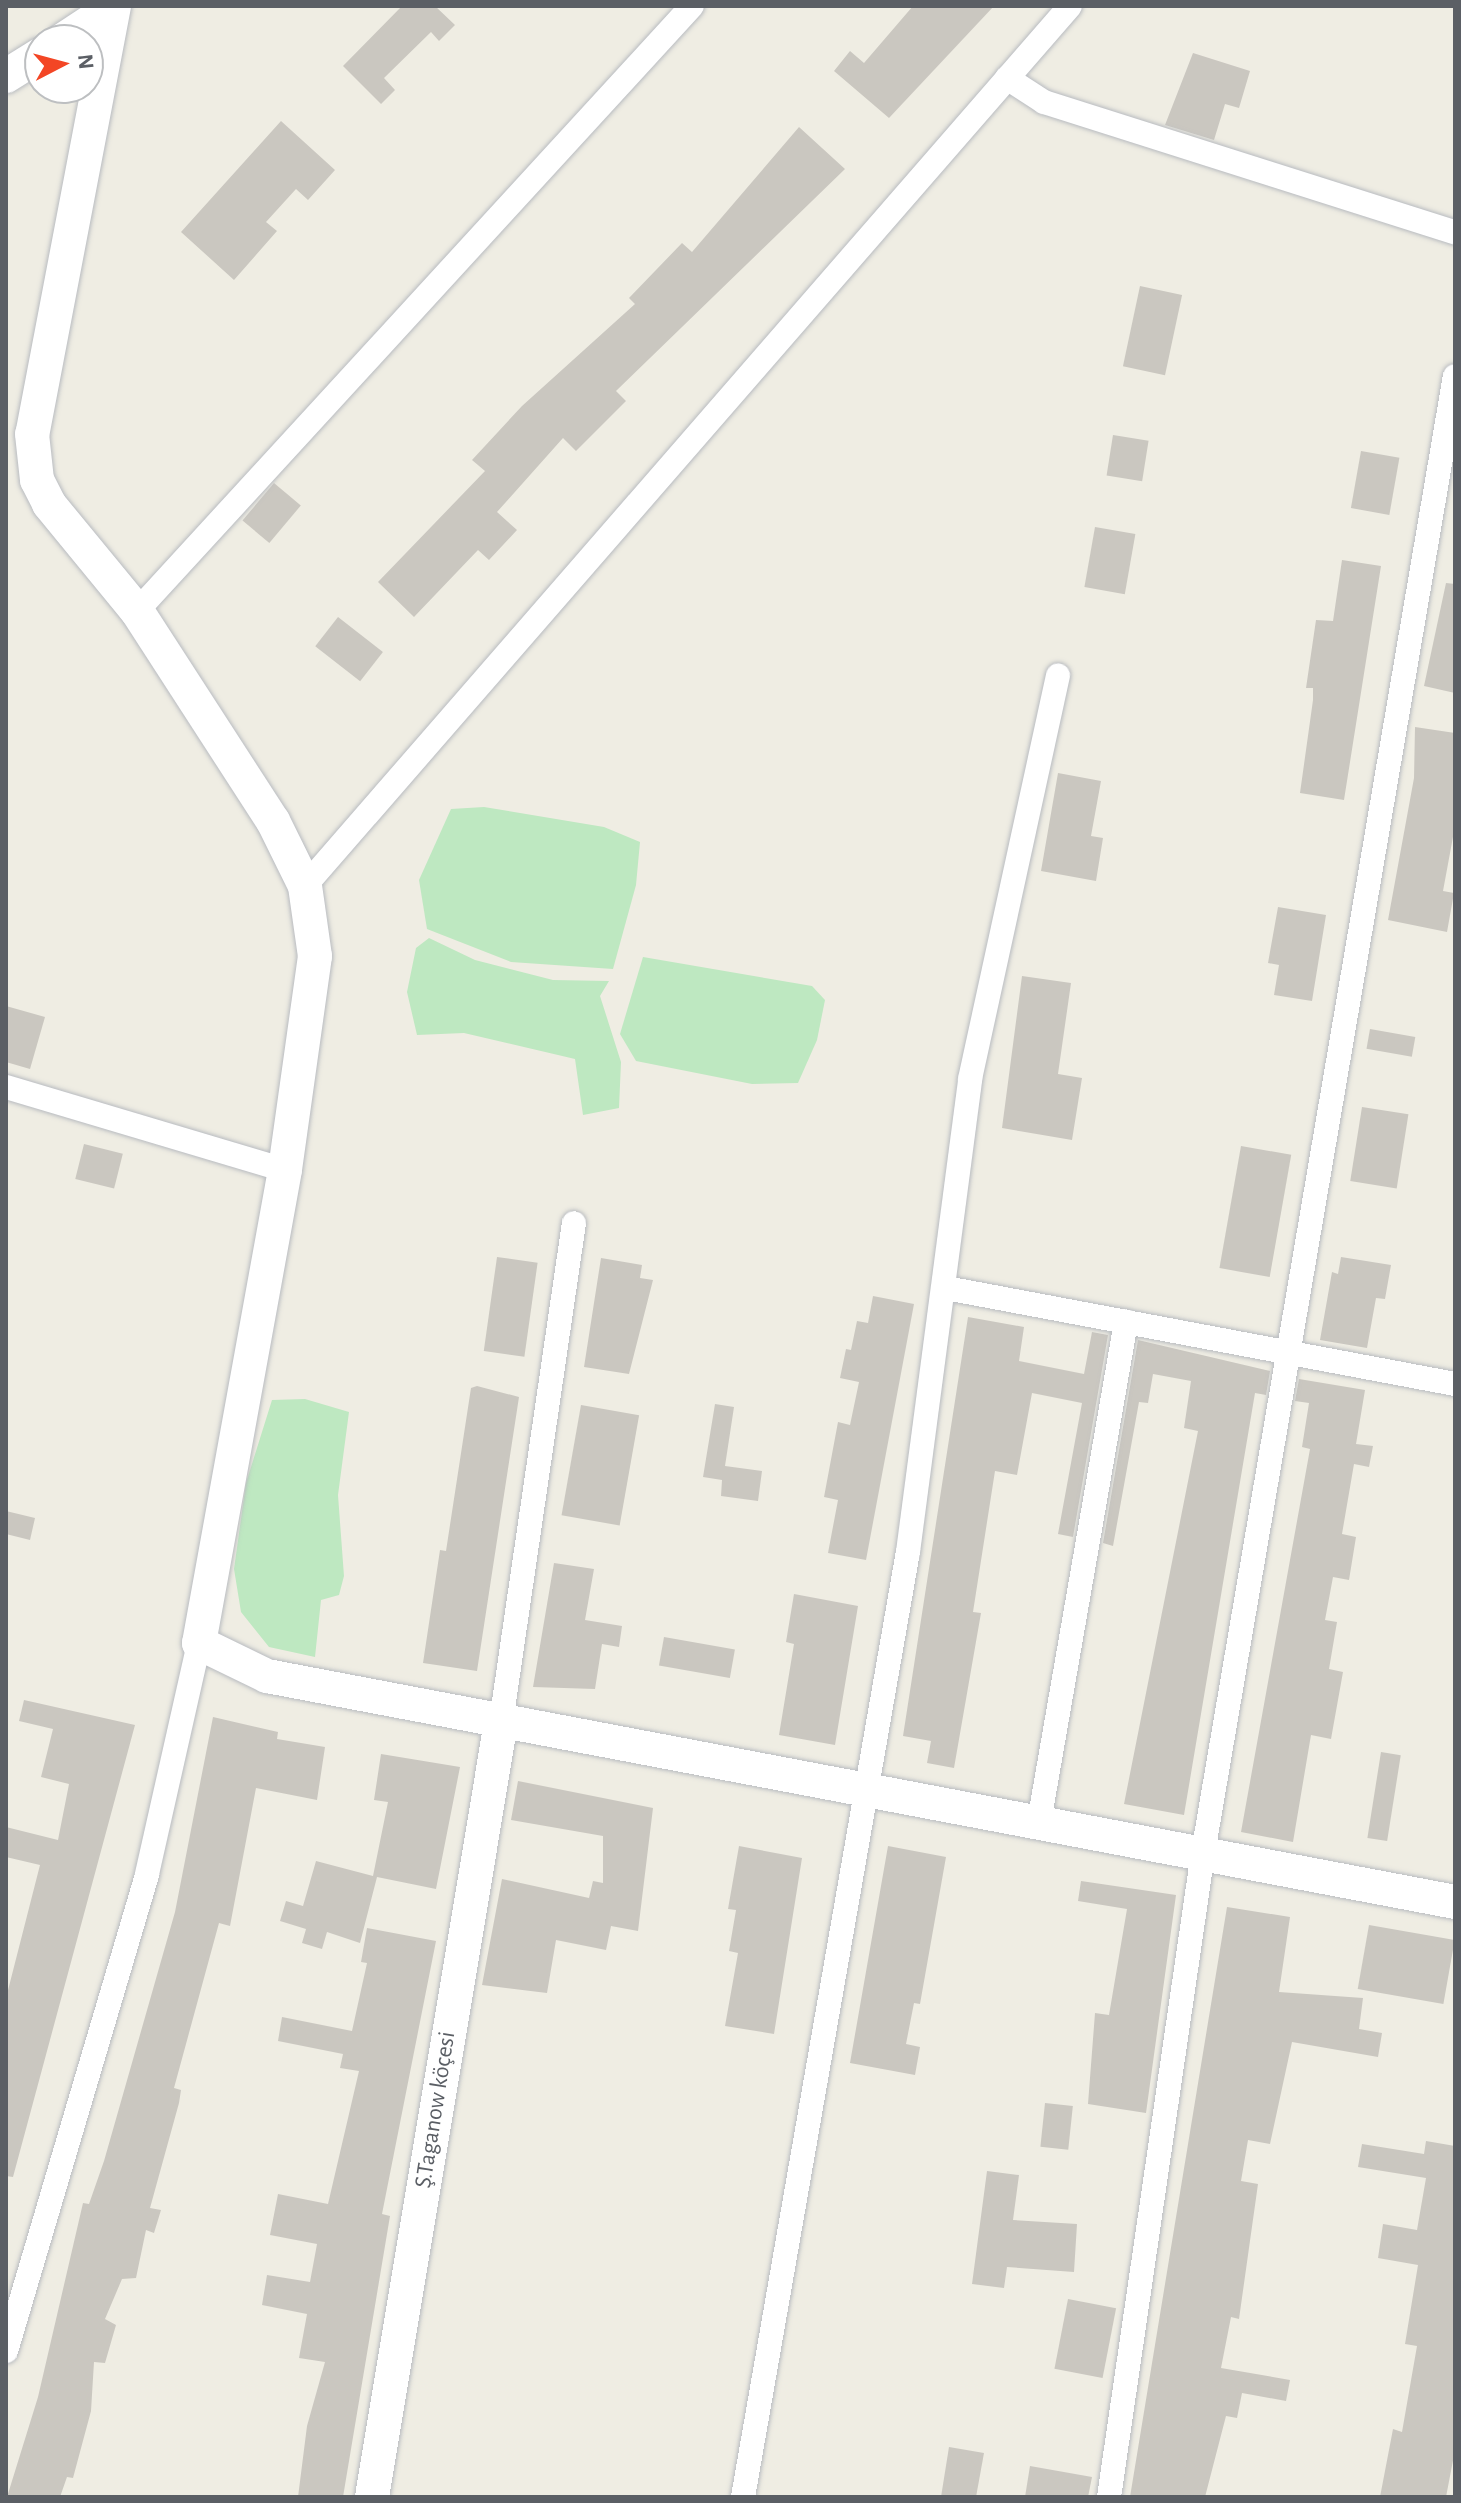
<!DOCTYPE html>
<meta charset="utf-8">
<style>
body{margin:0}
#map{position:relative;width:1461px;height:2503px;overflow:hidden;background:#efede3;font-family:"Alegreya Sans",sans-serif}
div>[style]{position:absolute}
.green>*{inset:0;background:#bee8c1}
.building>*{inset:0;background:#cac7c0;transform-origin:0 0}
.roads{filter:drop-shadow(0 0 2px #b8bbc0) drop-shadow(0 0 2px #b8bbc0)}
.street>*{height:24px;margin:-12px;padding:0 12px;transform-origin:12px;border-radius:12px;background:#fff}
.secondary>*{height:34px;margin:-17px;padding:0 17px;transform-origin:17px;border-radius:17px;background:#fff}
span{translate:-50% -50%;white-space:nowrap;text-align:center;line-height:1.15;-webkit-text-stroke:8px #fff;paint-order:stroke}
.street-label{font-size:24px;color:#5b5f65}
.frame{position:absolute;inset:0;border:8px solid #5b5f65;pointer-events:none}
.north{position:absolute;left:24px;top:24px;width:80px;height:80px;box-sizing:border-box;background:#fff;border:2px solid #bdbfc1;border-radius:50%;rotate:84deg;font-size:22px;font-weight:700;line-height:32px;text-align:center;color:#5b5f65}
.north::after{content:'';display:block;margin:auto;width:28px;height:36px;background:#f34625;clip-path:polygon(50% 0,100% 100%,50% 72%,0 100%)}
</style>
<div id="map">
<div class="green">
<div style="clip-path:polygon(484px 807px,604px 827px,640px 842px,636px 885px,613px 969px,511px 962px,427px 929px,419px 880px,451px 809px)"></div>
<div style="clip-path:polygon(429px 938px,475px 960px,553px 980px,609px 981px,600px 996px,621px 1062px,619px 1108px,583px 1115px,575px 1059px,464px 1033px,417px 1035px,407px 992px,416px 948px)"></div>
<div style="clip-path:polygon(643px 957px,812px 986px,825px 1000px,817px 1040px,798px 1083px,752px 1084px,636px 1061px,620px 1034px)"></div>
<div style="clip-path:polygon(305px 1399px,349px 1412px,338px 1495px,344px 1576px,339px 1595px,321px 1600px,315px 1657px,269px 1647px,241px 1612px,234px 1569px,246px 1483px,272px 1400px)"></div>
</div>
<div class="building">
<div style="clip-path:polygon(402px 6px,435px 6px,455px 25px,439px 41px,431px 32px,384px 78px,395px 90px,381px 104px,343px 66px)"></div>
<div style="clip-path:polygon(913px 6px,994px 6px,889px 118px,834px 71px,850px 51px,864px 63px)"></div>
<div style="clip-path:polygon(1193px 53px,1250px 71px,1239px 108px,1225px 104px,1214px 140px,1165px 125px)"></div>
<div style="clip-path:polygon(281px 121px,335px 170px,308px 200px,296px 189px,266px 222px,277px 231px,234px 280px,181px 232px)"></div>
<div style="clip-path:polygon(799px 127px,845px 169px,616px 391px,626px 401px,576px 451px,563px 438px,497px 512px,517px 530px,489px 560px,478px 550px,414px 617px,378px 582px,485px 471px,472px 460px,522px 406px,635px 304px,629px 298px,682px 243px,692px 252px)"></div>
<div style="left:1140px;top:286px;width:43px;height:82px;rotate:12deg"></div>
<div style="left:1113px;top:435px;width:36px;height:41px;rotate:9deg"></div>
<div style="left:1361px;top:451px;width:39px;height:58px;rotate:10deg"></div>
<div style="left:274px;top:483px;width:35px;height:49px;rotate:40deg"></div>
<div style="left:1095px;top:527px;width:41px;height:61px;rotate:10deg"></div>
<div style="clip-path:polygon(1342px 560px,1381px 566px,1344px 800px,1300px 793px,1313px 700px,1313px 688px,1306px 688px,1316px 620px,1333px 621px)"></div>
<div style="clip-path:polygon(1446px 583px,1455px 584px,1455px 693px,1424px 686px)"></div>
<div style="left:338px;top:617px;width:57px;height:37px;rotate:38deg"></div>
<div style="clip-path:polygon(1415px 727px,1455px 733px,1455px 826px,1443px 891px,1454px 893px,1447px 932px,1388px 920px,1414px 778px)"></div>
<div style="clip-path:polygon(1058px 773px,1101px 781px,1091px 836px,1103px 838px,1096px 881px,1041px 871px)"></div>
<div style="clip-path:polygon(1278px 907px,1326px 915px,1312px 1001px,1274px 995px,1279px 965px,1268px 963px)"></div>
<div style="clip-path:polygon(1022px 976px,1071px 983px,1058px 1074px,1082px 1078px,1072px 1140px,1002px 1128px)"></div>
<div style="clip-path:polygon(6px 1006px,45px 1017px,30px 1069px,6px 1062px)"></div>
<div style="left:1370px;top:1029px;width:46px;height:20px;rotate:10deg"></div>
<div style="left:1362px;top:1107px;width:47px;height:75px;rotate:9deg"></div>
<div style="left:84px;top:1144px;width:40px;height:36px;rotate:14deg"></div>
<div style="left:1241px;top:1146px;width:51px;height:124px;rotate:10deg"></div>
<div style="left:497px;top:1257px;width:41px;height:95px;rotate:8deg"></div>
<div style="clip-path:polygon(1341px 1257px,1391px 1265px,1385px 1299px,1376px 1298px,1367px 1348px,1320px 1340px,1332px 1272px,1338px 1274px)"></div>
<div style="clip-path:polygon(601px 1258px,642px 1265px,640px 1278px,653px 1280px,629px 1374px,584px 1367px)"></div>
<div style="clip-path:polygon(873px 1296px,914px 1304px,866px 1560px,828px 1553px,838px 1500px,824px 1497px,838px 1422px,850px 1425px,859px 1382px,840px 1378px,846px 1349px,851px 1350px,857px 1321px,868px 1323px)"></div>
<div style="clip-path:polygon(968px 1317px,1024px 1327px,1019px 1361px,1084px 1374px,1092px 1332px,1108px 1335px,1073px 1537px,1058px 1534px,1082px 1403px,1032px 1393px,1017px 1475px,995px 1471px,973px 1612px,981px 1613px,954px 1768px,927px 1763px,931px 1741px,903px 1736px)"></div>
<div style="clip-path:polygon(1138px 1340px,1270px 1371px,1266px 1395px,1255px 1393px,1184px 1815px,1124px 1804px,1198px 1431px,1184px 1428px,1191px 1381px,1153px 1374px,1148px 1403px,1139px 1402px,1113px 1546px,1103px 1543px)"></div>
<div style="clip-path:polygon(1299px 1379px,1365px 1390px,1356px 1444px,1373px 1446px,1369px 1467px,1354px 1464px,1342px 1534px,1356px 1537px,1349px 1580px,1333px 1577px,1325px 1620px,1337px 1622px,1329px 1669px,1343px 1672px,1331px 1739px,1311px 1735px,1293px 1842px,1241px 1832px,1310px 1449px,1302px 1447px,1309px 1403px,1295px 1401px)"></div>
<div style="clip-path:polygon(477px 1386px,519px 1397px,477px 1671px,423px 1663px,440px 1550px,446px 1551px,471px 1388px)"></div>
<div style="clip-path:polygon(715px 1404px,734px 1407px,725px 1466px,762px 1471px,758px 1501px,721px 1496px,722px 1480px,703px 1477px)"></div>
<div style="left:581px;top:1405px;width:59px;height:112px;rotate:10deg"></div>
<div style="clip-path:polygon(6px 1511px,35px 1518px,30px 1540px,6px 1534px)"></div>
<div style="clip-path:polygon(554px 1563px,594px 1569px,585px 1620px,622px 1626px,619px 1647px,602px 1644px,595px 1689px,533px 1687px)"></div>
<div style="clip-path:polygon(794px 1594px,858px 1606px,835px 1745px,779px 1735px,794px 1644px,786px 1642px)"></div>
<div style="left:664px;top:1637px;width:72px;height:29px;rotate:10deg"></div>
<div style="clip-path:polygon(24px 1700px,135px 1725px,13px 2177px,6px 2176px,6px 1998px,40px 1865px,6px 1857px,6px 1827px,58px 1840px,69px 1784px,41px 1777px,53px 1729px,19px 1721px)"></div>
<div style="clip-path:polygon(213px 1717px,278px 1732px,277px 1739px,325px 1747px,317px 1800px,256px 1788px,230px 1926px,219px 1923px,174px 2088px,181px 2090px,179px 2103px,150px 2208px,161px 2210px,154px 2233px,146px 2230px,136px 2278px,122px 2279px,105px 2319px,116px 2325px,105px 2363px,94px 2362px,91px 2411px,73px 2478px,67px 2477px,60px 2497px,7px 2497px,38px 2397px,83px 2203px,89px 2204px,104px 2161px,175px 1912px)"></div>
<div style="left:1381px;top:1752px;width:20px;height:87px;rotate:9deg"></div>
<div style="clip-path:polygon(381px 1754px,460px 1767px,436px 1889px,377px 1877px,360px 1943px,327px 1932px,322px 1949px,302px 1943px,306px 1929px,280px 1921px,286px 1901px,303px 1906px,316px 1861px,373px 1876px,388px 1802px,374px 1800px)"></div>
<div style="clip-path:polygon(518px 1781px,653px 1808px,638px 1931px,611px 1926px,606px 1950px,556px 1940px,547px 1993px,482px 1985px,502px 1879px,589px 1898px,593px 1881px,603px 1883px,603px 1836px,511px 1820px)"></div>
<div style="clip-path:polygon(739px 1846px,802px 1858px,774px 2034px,725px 2026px,738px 1953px,729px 1951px,736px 1910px,728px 1909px)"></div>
<div style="clip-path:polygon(888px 1846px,946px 1857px,920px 2004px,914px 2003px,906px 2044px,920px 2047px,915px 2075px,850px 2063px)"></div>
<div style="clip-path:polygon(1081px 1881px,1176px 1895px,1146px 2113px,1088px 2104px,1095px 2013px,1109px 2015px,1127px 1909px,1078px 1901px)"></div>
<div style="clip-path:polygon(1227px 1907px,1290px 1917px,1279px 1992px,1363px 1998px,1359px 2029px,1382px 2033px,1378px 2057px,1292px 2042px,1270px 2144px,1248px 2140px,1241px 2181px,1258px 2184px,1239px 2319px,1231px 2317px,1221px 2368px,1290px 2380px,1286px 2401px,1242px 2393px,1237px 2418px,1226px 2416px,1205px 2497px,1130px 2497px)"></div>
<div style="left:1369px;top:1925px;width:87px;height:65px;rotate:10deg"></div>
<div style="clip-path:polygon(367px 1928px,436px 1941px,382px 2214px,390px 2216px,343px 2497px,298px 2497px,307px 2426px,325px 2362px,299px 2358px,307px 2314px,262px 2305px,267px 2275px,310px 2282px,317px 2244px,270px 2235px,278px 2194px,328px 2204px,359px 2071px,340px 2068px,343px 2054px,278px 2041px,282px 2017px,352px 2031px,367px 1963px,361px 1962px)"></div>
<div style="left:1045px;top:2103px;width:28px;height:44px;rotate:6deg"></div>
<div style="clip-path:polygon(1426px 2141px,1455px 2146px,1455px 2450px,1446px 2497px,1380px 2497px,1393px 2429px,1402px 2432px,1417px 2346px,1405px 2344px,1418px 2265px,1378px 2258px,1383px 2224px,1417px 2230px,1426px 2178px,1358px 2167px,1362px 2144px,1424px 2154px)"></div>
<div style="clip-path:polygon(987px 2171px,1019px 2175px,1013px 2220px,1077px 2224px,1074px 2272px,1007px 2267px,1004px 2288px,972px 2284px)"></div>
<div style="left:1068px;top:2299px;width:49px;height:71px;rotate:11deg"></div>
<div style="clip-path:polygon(949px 2447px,984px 2453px,976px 2497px,941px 2497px)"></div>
<div style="clip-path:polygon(1030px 2466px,1092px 2477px,1088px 2497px,1025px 2497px)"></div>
</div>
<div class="roads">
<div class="street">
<div style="left:1007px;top:78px;width:44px;rotate:33deg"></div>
<div style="left:1044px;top:102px;width:431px;rotate:17.6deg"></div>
<div style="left:137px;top:611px;width:821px;rotate:-47.47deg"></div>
<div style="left:305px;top:886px;width:1166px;rotate:-49deg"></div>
<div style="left:6px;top:1087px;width:291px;rotate:16.6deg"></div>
<div style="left:946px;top:1288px;width:518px;rotate:10.68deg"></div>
<div style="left:501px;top:1722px;width:504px;rotate:-81.68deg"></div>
<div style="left:1039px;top:1822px;width:508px;rotate:-80.13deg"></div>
<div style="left:6px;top:2351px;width:497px;rotate:-73.5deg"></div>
<div style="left:147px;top:1874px;width:237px;rotate:-77.3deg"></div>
<div style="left:743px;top:2497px;width:959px;rotate:-80.1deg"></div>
<div style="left:908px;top:1552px;width:477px;rotate:-82.5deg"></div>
<div style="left:970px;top:1079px;width:413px;rotate:-77.7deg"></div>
<div style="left:1109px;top:2497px;width:651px;rotate:-81.7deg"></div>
<div style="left:1203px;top:1853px;width:1498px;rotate:-80.32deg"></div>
</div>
<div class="secondary">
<div style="left:114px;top:6px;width:436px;rotate:100.8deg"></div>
<div style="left:32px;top:434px;width:46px;rotate:83.8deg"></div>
<div style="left:37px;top:480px;width:27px;rotate:63deg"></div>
<div style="left:49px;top:504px;width:139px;rotate:50.6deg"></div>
<div style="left:137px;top:611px;width:250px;rotate:57.1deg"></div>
<div style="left:273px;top:821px;width:72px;rotate:63.8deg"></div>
<div style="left:305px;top:886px;width:71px;rotate:81.9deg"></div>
<div style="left:315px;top:956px;width:216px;rotate:98deg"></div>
<div style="left:285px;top:1170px;width:481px;rotate:100.3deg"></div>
<div style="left:199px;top:1643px;width:76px;rotate:25.9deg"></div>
<div style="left:267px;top:1676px;width:1209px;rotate:10.77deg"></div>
<div style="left:63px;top:40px;width:60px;rotate:-33.4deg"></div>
<div style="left:6px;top:76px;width:40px;rotate:-32deg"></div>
<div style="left:372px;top:2497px;width:786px;rotate:-80.55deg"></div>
</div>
</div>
<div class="street-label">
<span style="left:436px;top:2110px;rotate:-81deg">Ş.Taganow köçesi</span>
</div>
<div class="frame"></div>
<div class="north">N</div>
</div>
